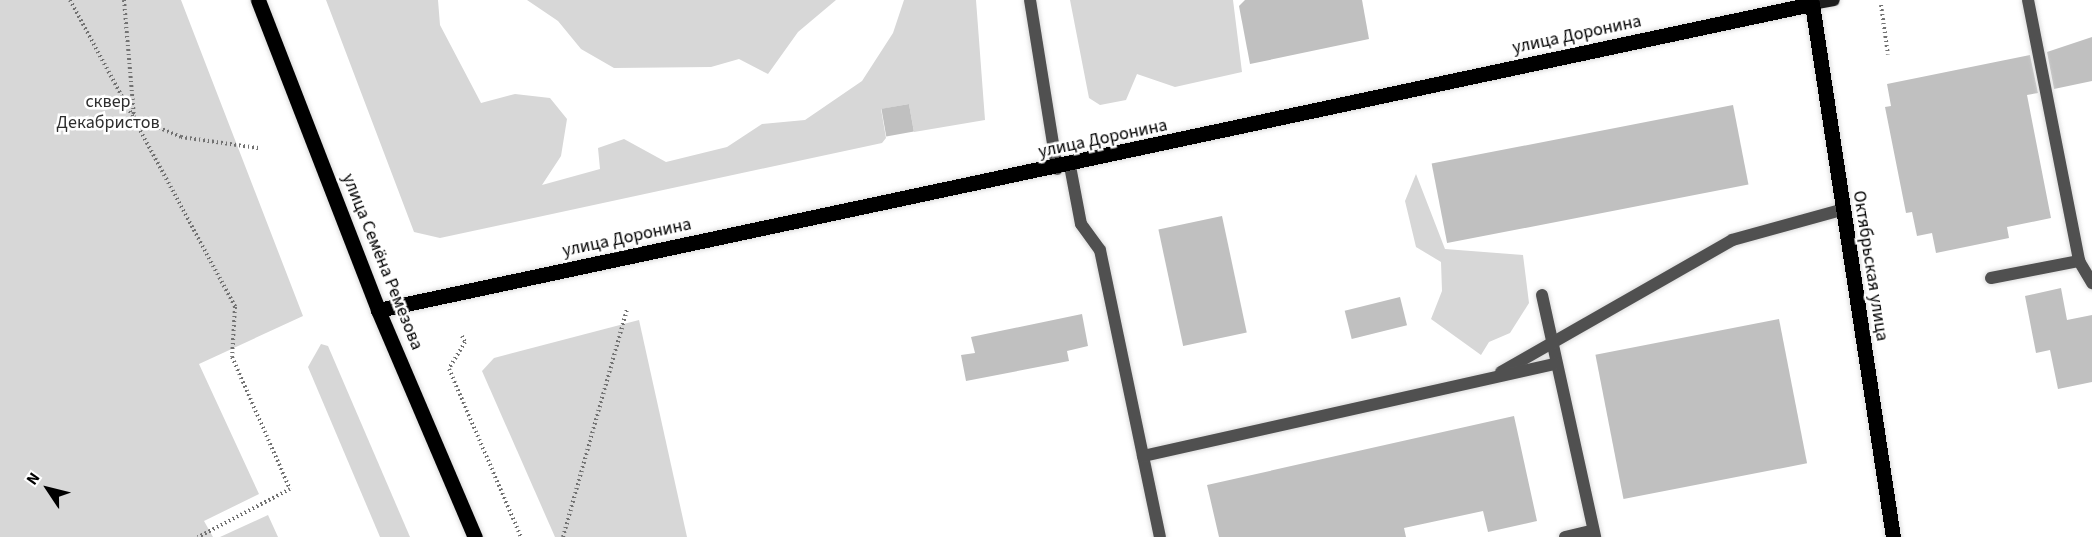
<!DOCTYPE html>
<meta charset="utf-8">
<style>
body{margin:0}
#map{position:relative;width:2092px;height:537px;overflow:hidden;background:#fff;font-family:"Source Sans 3",sans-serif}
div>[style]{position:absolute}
.green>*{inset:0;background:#d7d7d7}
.building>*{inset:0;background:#c0c0c0;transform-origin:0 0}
.path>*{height:4px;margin-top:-2px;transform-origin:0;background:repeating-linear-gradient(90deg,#727272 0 1.5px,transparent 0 4.5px)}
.roads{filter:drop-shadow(0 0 2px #dbdbdb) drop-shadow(0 0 2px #dbdbdb)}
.service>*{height:12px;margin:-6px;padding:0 6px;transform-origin:6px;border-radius:6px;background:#505050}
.minor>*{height:12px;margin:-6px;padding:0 6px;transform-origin:6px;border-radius:6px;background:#505050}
.secondary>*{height:12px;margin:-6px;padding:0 6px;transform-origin:6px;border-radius:6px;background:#1d1d1d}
.primary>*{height:15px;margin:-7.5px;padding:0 7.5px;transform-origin:7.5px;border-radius:7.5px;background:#000}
span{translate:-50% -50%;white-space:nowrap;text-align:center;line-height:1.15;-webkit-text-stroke:5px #fff;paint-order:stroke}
.street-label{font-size:18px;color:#000}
.park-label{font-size:18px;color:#2e2e2e}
.north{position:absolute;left:18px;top:459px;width:60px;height:60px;-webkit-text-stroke:4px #fff;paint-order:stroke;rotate:305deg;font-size:16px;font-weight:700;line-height:24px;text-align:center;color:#000}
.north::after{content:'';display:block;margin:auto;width:21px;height:27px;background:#000;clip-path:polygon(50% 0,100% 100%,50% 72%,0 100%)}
</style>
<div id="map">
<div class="green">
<div style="clip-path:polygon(0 0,181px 0,303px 316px,199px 364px,259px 494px,204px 521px,213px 537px,0 537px)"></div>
<div style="clip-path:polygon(326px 0,438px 0,440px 25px,481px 103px,515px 94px,550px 98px,567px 119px,561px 156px,542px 185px,600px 169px,598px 148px,624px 139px,666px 162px,727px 147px,762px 124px,805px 120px,862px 81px,893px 33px,904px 0,976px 0,985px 120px,914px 132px,909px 104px,881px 109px,886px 138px,882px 143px,440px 238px,414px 232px)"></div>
<div style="clip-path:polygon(527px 0,836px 0,798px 32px,768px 74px,739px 59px,711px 67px,614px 68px,581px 49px,558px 21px)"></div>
<div style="clip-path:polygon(1070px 0,1233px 0,1242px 72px,1175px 87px,1137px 74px,1126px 100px,1100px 105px,1089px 98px)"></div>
<div style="clip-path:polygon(1416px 174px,1445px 249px,1523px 255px,1529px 303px,1510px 333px,1489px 342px,1481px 355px,1431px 319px,1442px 291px,1441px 262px,1416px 247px,1405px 201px)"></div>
<div style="clip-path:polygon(639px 320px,687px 537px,555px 537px,482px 371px,494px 358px)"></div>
<div style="clip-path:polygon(321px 344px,328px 346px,410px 537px,380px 537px,308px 367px)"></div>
<div style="clip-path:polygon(268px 515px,278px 537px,220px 537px)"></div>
</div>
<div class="building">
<div style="clip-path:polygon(1245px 0,1362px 0,1369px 39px,1250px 64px,1239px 6px)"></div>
<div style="clip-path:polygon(2092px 37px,2092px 81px,2054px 89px,2047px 52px)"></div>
<div style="clip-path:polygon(2030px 55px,2038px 93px,2027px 95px,2051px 218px,2007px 227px,2009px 238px,1936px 253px,1932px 233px,1917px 236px,1912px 212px,1906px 213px,1885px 107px,1891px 106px,1887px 84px)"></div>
<div style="left:909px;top:104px;width:28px;height:28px;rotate:80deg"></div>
<div style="left:1733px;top:105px;width:81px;height:307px;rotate:79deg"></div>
<div style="left:1222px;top:216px;width:119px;height:65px;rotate:78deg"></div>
<div style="clip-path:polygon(2061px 288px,2067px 320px,2092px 315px,2092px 382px,2058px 389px,2050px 350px,2036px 353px,2025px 296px)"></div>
<div style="left:1400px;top:297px;width:29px;height:57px;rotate:76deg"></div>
<div style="clip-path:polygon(1082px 314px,1088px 346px,1067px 351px,1069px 361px,966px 381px,961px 355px,975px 353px,971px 337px)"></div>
<div style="left:1779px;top:319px;width:147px;height:187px;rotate:79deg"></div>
<div style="clip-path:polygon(1514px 416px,1537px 521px,1488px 532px,1483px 511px,1404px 528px,1406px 537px,1219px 537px,1207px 485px)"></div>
</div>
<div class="path">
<div style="left:70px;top:0;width:349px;rotate:61.7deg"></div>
<div style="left:235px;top:307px;width:50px;rotate:93.4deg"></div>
<div style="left:232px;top:357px;width:144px;rotate:66.3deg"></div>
<div style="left:290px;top:489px;width:104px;rotate:152.4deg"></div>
<div style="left:124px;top:0;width:117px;rotate:85.1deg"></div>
<div style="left:134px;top:117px;width:51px;rotate:23.1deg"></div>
<div style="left:181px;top:137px;width:78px;rotate:8.1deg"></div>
<div style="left:1881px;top:5px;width:50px;rotate:82deg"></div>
<div style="left:462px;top:336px;width:7px;rotate:63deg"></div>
<div style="left:465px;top:342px;width:31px;rotate:121deg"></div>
<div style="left:449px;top:369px;width:183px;rotate:66.8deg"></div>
<div style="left:563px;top:537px;width:237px;rotate:-74.3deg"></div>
</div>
<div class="roads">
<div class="service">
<div style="left:2028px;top:0;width:266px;rotate:78.9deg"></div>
<div style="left:2079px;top:261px;width:26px;rotate:59deg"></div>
<div style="left:1070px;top:166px;width:59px;rotate:79.3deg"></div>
<div style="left:1081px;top:224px;width:32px;rotate:54deg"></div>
<div style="left:1100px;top:250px;width:293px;rotate:78.2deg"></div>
<div style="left:1991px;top:278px;width:90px;rotate:-10.9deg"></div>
<div style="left:1542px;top:295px;width:248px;rotate:77.6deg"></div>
<div style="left:1501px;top:372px;width:266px;rotate:-29.7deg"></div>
<div style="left:1732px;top:240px;width:113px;rotate:-15.4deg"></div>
<div style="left:1143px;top:456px;width:423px;rotate:-12.6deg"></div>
<div style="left:1565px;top:537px;width:27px;rotate:-13deg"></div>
</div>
<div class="minor">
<div style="left:1030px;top:0;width:171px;rotate:80.9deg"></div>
</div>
<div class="secondary">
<div style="left:1812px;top:4px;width:22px;rotate:-10deg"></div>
</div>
<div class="primary">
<div style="left:258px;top:0;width:332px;rotate:68.8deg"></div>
<div style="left:378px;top:310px;width:247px;rotate:66.9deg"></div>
<div style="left:378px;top:310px;width:1466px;rotate:-12.05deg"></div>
<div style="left:1812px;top:4px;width:539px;rotate:81.36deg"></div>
</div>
</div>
<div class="street-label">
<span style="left:1577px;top:35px;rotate:-12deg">улица Доронина</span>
<span style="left:1103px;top:139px;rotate:-12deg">улица Доронина</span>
<span style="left:627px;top:238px;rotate:-12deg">улица Доронина</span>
<span style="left:382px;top:262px;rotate:68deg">улица Семёна Ремезова</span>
<span style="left:1870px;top:266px;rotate:81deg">Октябрьская улица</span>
</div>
<div class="park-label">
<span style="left:108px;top:113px">сквер<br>Декабристов</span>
</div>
<div class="north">N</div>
</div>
